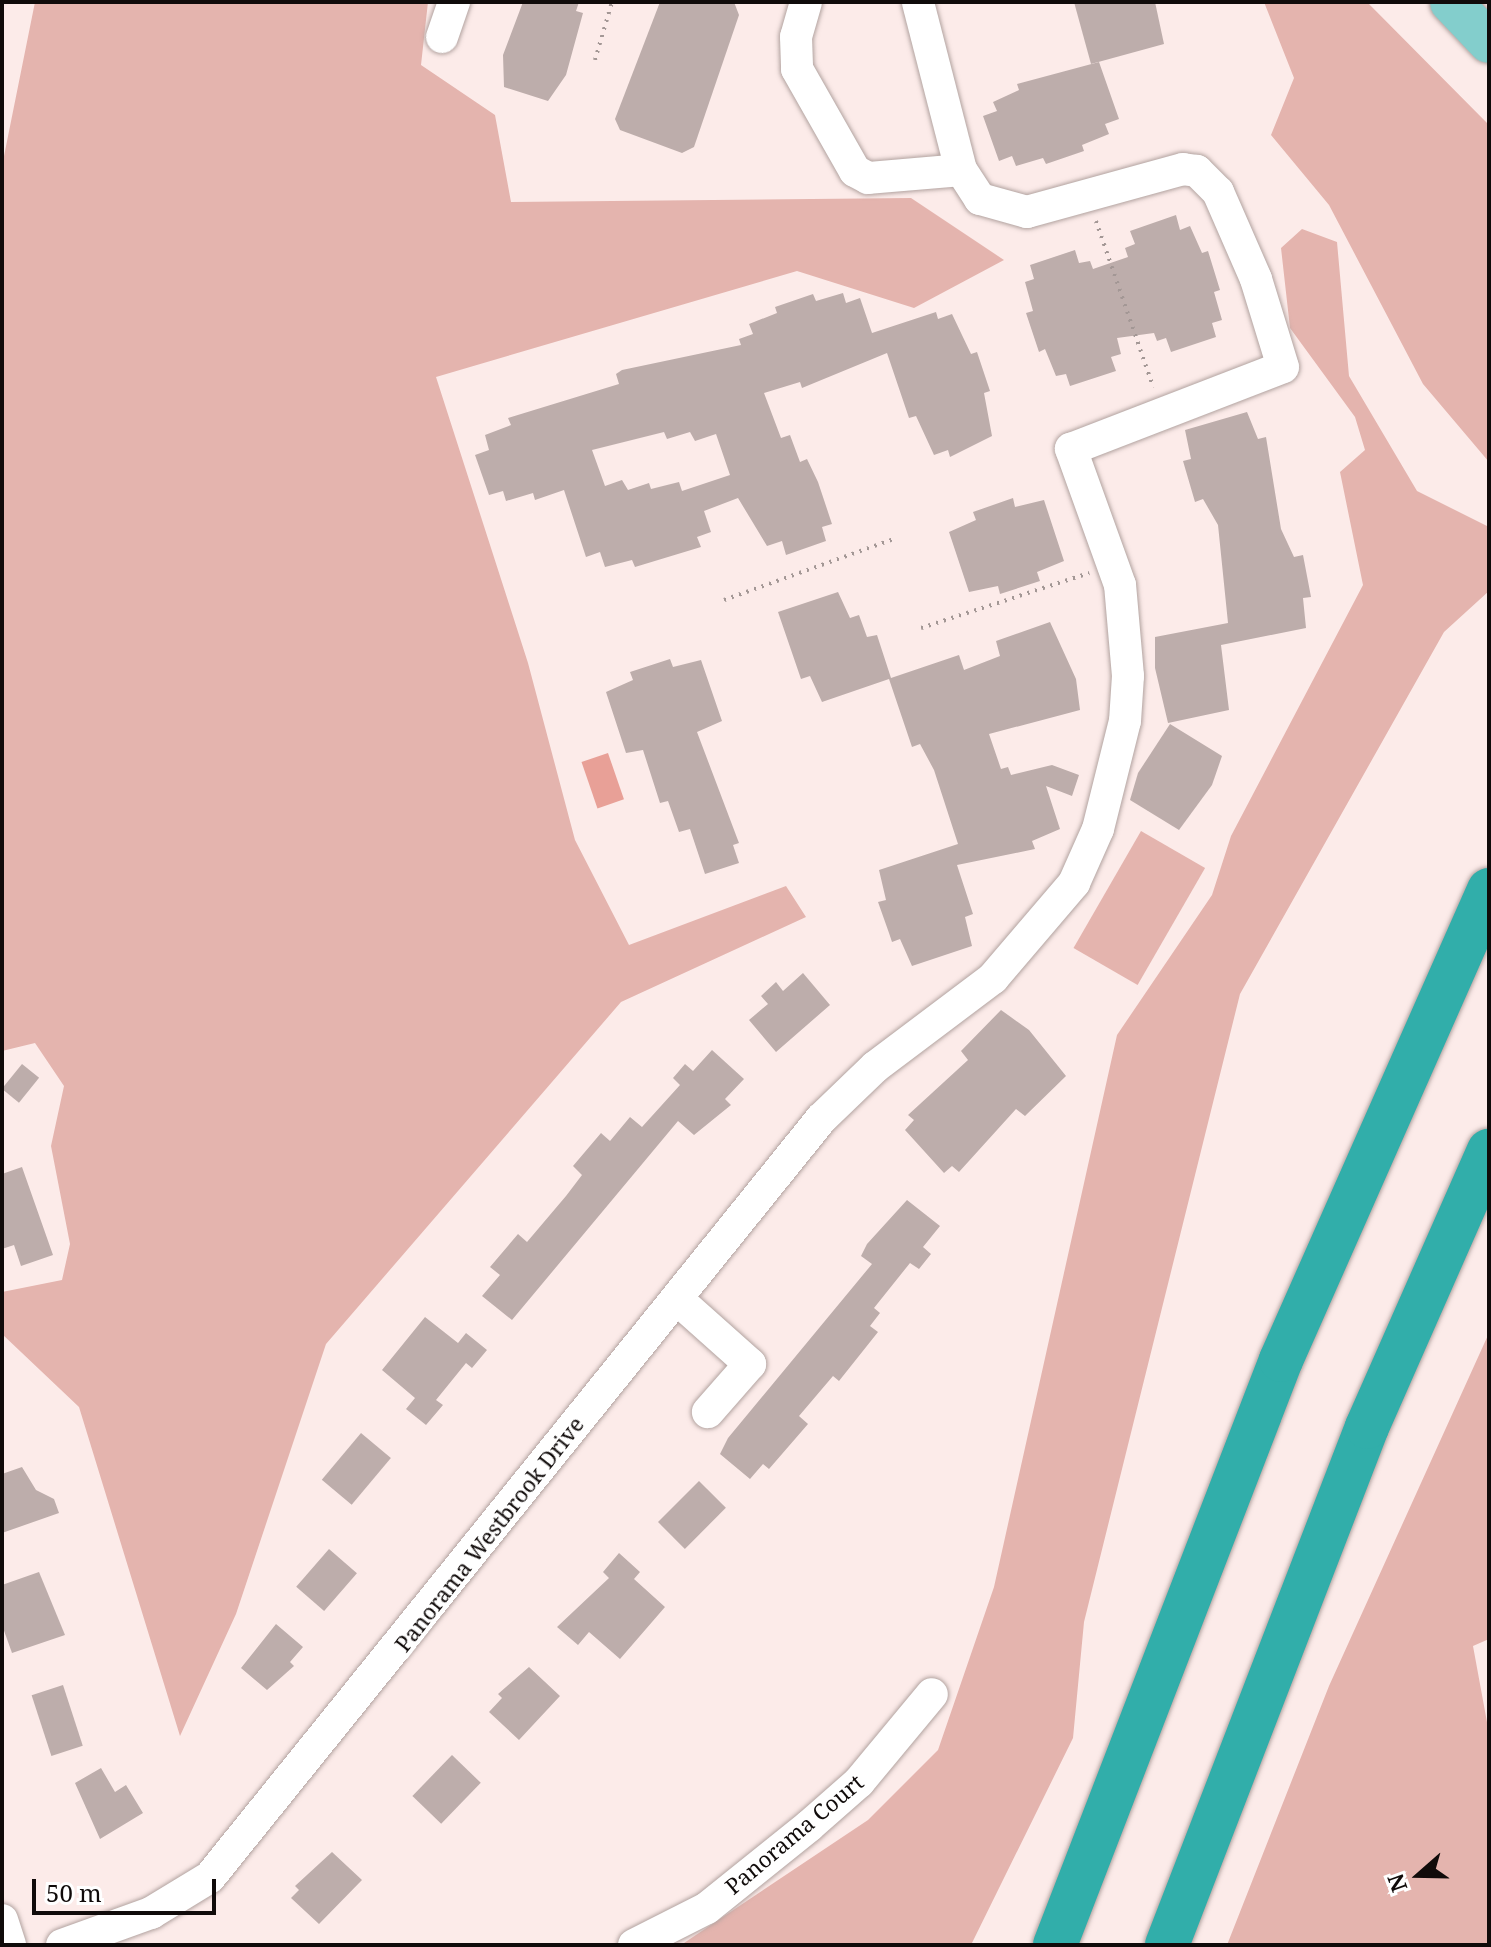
<!DOCTYPE html>
<style>
body{margin:0}
#map{position:relative;width:1491px;height:1947px;overflow:hidden;background:#fcebe9;font-family:"Noto Serif",serif}
div>[style]{position:absolute}
.green>*{inset:0;background:#e4b4ae;transform-origin:0 0}
.water>*{inset:0;background:#e8a097;transform-origin:0 0}
.building>*{inset:0;background:#bdadab;transform-origin:0 0}
.path>*{height:4px;margin-top:-2px;transform-origin:0;background:repeating-linear-gradient(90deg,#a39795 0 2px,transparent 0 8px)}
.roads{filter:drop-shadow(0 0 2px #b2a3a0) drop-shadow(0 0 2px #b2a3a0)}
.minor>*{height:32px;margin:-16px;padding:0 16px;transform-origin:16px;border-radius:16px;background:#fff}
.major>*{height:42px;margin:-21px;padding:0 21px;transform-origin:21px;border-radius:21px;background:#83cecc}
.highway>*{height:44px;margin:-22px;padding:0 22px;transform-origin:22px;border-radius:22px;background:#31aeaa}
span{translate:-50% -50%;white-space:nowrap;text-align:center;line-height:1.15;-webkit-text-stroke:8px #fff;paint-order:stroke}
.street-label{font-size:22px;color:#100b0a}
.frame{position:absolute;inset:0;border:4px solid #100b0a;pointer-events:none}
.north{position:absolute;left:1379px;top:1835px;width:80px;height:80px;-webkit-text-stroke:6px #fff;paint-order:stroke;rotate:250deg;font-size:22px;font-weight:700;line-height:32px;text-align:center;color:#100b0a}
.north::after{content:'';display:block;margin:auto;width:28px;height:36px;background:#100b0a;clip-path:polygon(50% 0,100% 100%,50% 72%,0 100%)}
.scale{position:absolute;left:32px;top:1879px;width:184px;height:36px;box-sizing:border-box;border:4px solid #100b0a;border-top:0;padding-left:10px;font-size:24px;line-height:28px;white-space:nowrap;color:#100b0a;-webkit-text-stroke:6px #fff;paint-order:stroke}
</style>
<div id="map">
<div class="green">
<div style="clip-path:polygon(35px 2px,428px 2px,421px 65px,495px 115px,511px 202px,911px 198px,1004px 260px,914px 308px,797px 271px,436px 377px,528px 663px,575px 840px,629px 945px,786px 886px,806px 917px,621px 1002px,326px 1344px,236px 1614px,180px 1736px,79px 1407px,2px 1334px,2px 1292px,62px 1280px,70px 1244px,51px 1146px,64px 1086px,35px 1043px,2px 1051px,2px 166px)"></div>
<div style="clip-path:polygon(1264px 2px,1367px 2px,1489px 125px,1489px 462px,1423px 384px,1329px 205px,1271px 135px,1294px 78px)"></div>
<div style="clip-path:polygon(1302px 229px,1337px 242px,1349px 376px,1417px 491px,1489px 527px,1489px 591px,1444px 632px,1240px 994px,1084px 1622px,1073px 1738px,971px 1945px,681px 1945px,868px 1820px,938px 1750px,994px 1587px,1117px 1035px,1212px 895px,1231px 836px,1363px 585px,1340px 472px,1365px 450px,1355px 417px,1290px 328px,1281px 248px)"></div>
<div style="left:1141px;top:831px;width:74px;height:135px;rotate:30deg"></div>
<div style="clip-path:polygon(1489px 1333px,1489px 1639px,1473px 1646px,1489px 1733px,1489px 1945px,1227px 1945px,1329px 1686px)"></div>
</div>
<div class="water">
<div style="left:608px;top:753px;width:49px;height:28px;rotate:71deg"></div>
</div>
<div class="building">
<div style="clip-path:polygon(523px 2px,579px 2px,576px 11px,583px 13px,566px 75px,548px 101px,504px 87px,503px 55px)"></div>
<div style="clip-path:polygon(660px 2px,734px 2px,739px 15px,694px 147px,682px 153px,620px 130px,615px 119px)"></div>
<div style="clip-path:polygon(1074px 2px,1155px 2px,1164px 44px,1091px 64px)"></div>
<div style="clip-path:polygon(1099px 62px,1119px 119px,1105px 124px,1109px 134px,1082px 145px,1084px 151px,1046px 164px,1043px 158px,1016px 166px,1012px 156px,999px 161px,983px 116px,997px 111px,993px 102px,1019px 90px,1017px 84px)"></div>
<div style="clip-path:polygon(1176px 215px,1180px 230px,1190px 226px,1202px 253px,1208px 251px,1220px 290px,1214px 292px,1222px 320px,1212px 323px,1216px 337px,1171px 352px,1166px 338px,1157px 341px,1154px 333px,1117px 338px,1121px 354px,1111px 357px,1116px 371px,1070px 386px,1066px 374px,1056px 376px,1045px 349px,1039px 352px,1026px 313px,1033px 311px,1025px 282px,1034px 279px,1030px 265px,1075px 250px,1079px 263px,1090px 261px,1093px 269px,1128px 257px,1125px 248px,1135px 244px,1130px 231px)"></div>
<div style="clip-path:polygon(evenodd,843px 293px,846px 303px,860px 298px,872px 333px,936px 312px,938px 319px,952px 314px,971px 354px,977px 352px,990px 391px,984px 393px,992px 436px,950px 457px,948px 450px,934px 455px,916px 416px,909px 418px,887px 353px,802px 388px,800px 382px,764px 393px,781px 438px,790px 435px,800px 462px,807px 459px,818px 482px,832px 524px,822px 527px,826px 541px,786px 555px,782px 541px,767px 546px,738px 498px,704px 511px,711px 532px,697px 537px,701px 547px,635px 567px,632px 560px,605px 567px,600px 552px,586px 557px,564px 490px,535px 500px,533px 493px,506px 501px,503px 491px,489px 495px,475px 455px,489px 450px,485px 435px,511px 425px,508px 418px,619px 384px,616px 374px,622px 370px,741px 345px,739px 339px,753px 334px,749px 324px,777px 313px,775px 307px,813px 294px,816px 301px,843px 293px,664px 432px,667px 439px,690px 432px,695px 441px,716px 434px,730px 475px,682px 491px,679px 482px,651px 489px,649px 483px,628px 490px,622px 480px,605px 486px,592px 450px,664px 432px)"></div>
<div style="clip-path:polygon(1247px 412px,1258px 439px,1266px 437px,1281px 529px,1294px 557px,1303px 555px,1311px 597px,1303px 598px,1306px 628px,1221px 645px,1229px 710px,1168px 723px,1155px 668px,1155px 637px,1228px 623px,1218px 525px,1203px 499px,1195px 502px,1183px 461px,1191px 459px,1185px 430px)"></div>
<div style="clip-path:polygon(1013px 498px,1015px 507px,1044px 500px,1064px 561px,1037px 572px,1040px 581px,1000px 594px,998px 586px,969px 592px,949px 532px,976px 520px,973px 512px)"></div>
<div style="clip-path:polygon(838px 592px,850px 618px,859px 615px,867px 637px,877px 635px,891px 678px,959px 655px,964px 670px,1000px 656px,996px 641px,1050px 622px,1076px 679px,1080px 710px,989px 734px,1001px 769px,1008px 767px,1011px 775px,1052px 765px,1079px 775px,1072px 796px,1046px 786px,1060px 829px,1032px 841px,1035px 849px,957px 865px,973px 914px,965px 917px,972px 946px,912px 966px,900px 939px,892px 942px,889px 933px,878px 902px,886px 900px,879px 870px,958px 844px,934px 770px,920px 744px,912px 747px,889px 679px,822px 702px,810px 676px,801px 679px,778px 612px)"></div>
<div style="clip-path:polygon(670px 659px,673px 667px,701px 660px,722px 721px,697px 732px,739px 843px,733px 845px,739px 863px,705px 874px,690px 829px,679px 832px,668px 801px,660px 803px,643px 750px,626px 753px,606px 692px,633px 680px,630px 672px)"></div>
<div style="clip-path:polygon(1170px 724px,1222px 756px,1212px 785px,1179px 830px,1130px 800px,1138px 773px)"></div>
<div style="clip-path:polygon(803px 973px,830px 1005px,776px 1052px,749px 1020px,768px 1004px,761px 996px,776px 982px,783px 991px)"></div>
<div style="clip-path:polygon(1001px 1010px,1029px 1030px,1066px 1076px,1025px 1116px,1016px 1109px,959px 1172px,952px 1166px,944px 1173px,905px 1130px,914px 1120px,908px 1115px,968px 1060px,961px 1051px)"></div>
<div style="clip-path:polygon(712px 1050px,744px 1079px,725px 1099px,731px 1105px,694px 1135px,678px 1121px,512px 1320px,482px 1296px,500px 1275px,490px 1267px,518px 1234px,527px 1242px,566px 1196px,582px 1175px,573px 1166px,601px 1133px,610px 1141px,630px 1117px,642px 1127px,680px 1085px,673px 1078px,685px 1064px,693px 1071px)"></div>
<div style="left:22px;top:1064px;width:22px;height:32px;rotate:39deg"></div>
<div style="clip-path:polygon(22px 1167px,53px 1255px,21px 1266px,14px 1245px,2px 1249px,2px 1174px)"></div>
<div style="clip-path:polygon(907px 1200px,940px 1226px,923px 1247px,931px 1254px,919px 1269px,910px 1263px,874px 1308px,880px 1313px,870px 1326px,878px 1332px,839px 1381px,833px 1376px,799px 1416px,808px 1424px,769px 1469px,763px 1464px,750px 1479px,720px 1454px,728px 1438px,872px 1264px,861px 1256px,867px 1244px)"></div>
<div style="clip-path:polygon(425px 1317px,458px 1343px,466px 1333px,487px 1350px,472px 1368px,466px 1363px,436px 1400px,443px 1405px,426px 1425px,406px 1409px,415px 1398px,382px 1370px)"></div>
<div style="left:361px;top:1433px;width:39px;height:61px;rotate:40deg"></div>
<div style="clip-path:polygon(22px 1467px,36px 1490px,54px 1499px,59px 1513px,2px 1533px,2px 1474px)"></div>
<div style="left:699px;top:1481px;width:38px;height:58px;rotate:45deg"></div>
<div style="left:329px;top:1549px;width:37px;height:50px;rotate:41deg"></div>
<div style="clip-path:polygon(619px 1553px,640px 1572px,634px 1579px,665px 1607px,620px 1659px,589px 1632px,578px 1645px,557px 1627px,609px 1578px,603px 1572px)"></div>
<div style="clip-path:polygon(39px 1572px,65px 1635px,12px 1653px,2px 1625px,2px 1585px)"></div>
<div style="clip-path:polygon(276px 1624px,303px 1647px,290px 1662px,294px 1666px,267px 1690px,241px 1668px)"></div>
<div style="clip-path:polygon(529px 1667px,560px 1696px,519px 1740px,489px 1712px,502px 1698px,498px 1694px)"></div>
<div style="left:63px;top:1685px;width:64px;height:33px;rotate:72deg"></div>
<div style="left:452px;top:1755px;width:40px;height:57px;rotate:44deg"></div>
<div style="clip-path:polygon(101px 1768px,115px 1792px,126px 1785px,143px 1813px,100px 1839px,75px 1783px)"></div>
<div style="clip-path:polygon(332px 1852px,362px 1880px,319px 1924px,291px 1898px,299px 1890px,295px 1886px)"></div>
</div>
<div class="path">
<div style="left:595px;top:60px;width:60px;rotate:-73.7deg"></div>
<div style="left:1096px;top:221px;width:176px;rotate:71deg"></div>
<div style="left:724px;top:600px;width:180px;rotate:-19.8deg"></div>
<div style="left:921px;top:628px;width:177px;rotate:-18.1deg"></div>
</div>
<div class="roads">
<div class="minor">
<div style="left:806px;top:2px;width:36px;rotate:106deg"></div>
<div style="left:796px;top:37px;width:32px;rotate:88deg"></div>
<div style="left:797px;top:69px;width:117px;rotate:60.4deg"></div>
<div style="left:855px;top:171px;width:15px;rotate:28deg"></div>
<div style="left:868px;top:178px;width:93px;rotate:-4.9deg"></div>
<div style="left:442px;top:37px;width:37px;rotate:-71deg"></div>
<div style="left:677px;top:1299px;width:98px;rotate:41.7deg"></div>
<div style="left:750px;top:1364px;width:64px;rotate:131.2deg"></div>
<div style="left:2px;top:1920px;width:26px;rotate:72deg"></div>
<div style="left:62px;top:1945px;width:95px;rotate:-19.8deg"></div>
<div style="left:151px;top:1913px;width:69px;rotate:-31.4deg"></div>
<div style="left:210px;top:1877px;width:974px;rotate:-51.13deg"></div>
<div style="left:821px;top:1119px;width:75px;rotate:-43.9deg"></div>
<div style="left:875px;top:1067px;width:148px;rotate:-37deg"></div>
<div style="left:993px;top:978px;width:125px;rotate:-49.5deg"></div>
<div style="left:1074px;top:883px;width:59px;rotate:-66deg"></div>
<div style="left:1098px;top:829px;width:111px;rotate:-76deg"></div>
<div style="left:1125px;top:721px;width:45px;rotate:-86.2deg"></div>
<div style="left:1128px;top:676px;width:91px;rotate:-95deg"></div>
<div style="left:1120px;top:585px;width:145px;rotate:-109.8deg"></div>
<div style="left:1071px;top:449px;width:227px;rotate:-21.1deg"></div>
<div style="left:1283px;top:367px;width:92px;rotate:-107.1deg"></div>
<div style="left:1256px;top:279px;width:95px;rotate:-113.6deg"></div>
<div style="left:1218px;top:192px;width:30px;rotate:-135deg"></div>
<div style="left:1197px;top:171px;width:14px;rotate:-172deg"></div>
<div style="left:1183px;top:169px;width:162px;rotate:164.6deg"></div>
<div style="left:1027px;top:212px;width:49px;rotate:-164.5deg"></div>
<div style="left:980px;top:199px;width:35px;rotate:-123deg"></div>
<div style="left:961px;top:170px;width:173px;rotate:-104.4deg"></div>
<div style="left:634px;top:1945px;width:82px;rotate:-26.9deg"></div>
<div style="left:707px;top:1908px;width:131px;rotate:-38.8deg"></div>
<div style="left:809px;top:1826px;width:67px;rotate:-41.3deg"></div>
<div style="left:859px;top:1782px;width:114px;rotate:-50.3deg"></div>
</div>
<div class="major">
<div style="left:1451px;top:2px;width:55px;rotate:46.5deg"></div>
</div>
<div class="highway">
<div style="left:1055px;top:1945px;width:627px;rotate:-68.88deg"></div>
<div style="left:1281px;top:1360px;width:514px;rotate:-66.13deg"></div>
<div style="left:1167px;top:1945px;width:555px;rotate:-68.89deg"></div>
<div style="left:1367px;top:1427px;width:302px;rotate:-66.2deg"></div>
</div>
</div>
<div class="street-label">
<span style="left:489px;top:1534px;rotate:-52deg">Panorama Westbrook Drive</span>
<span style="left:794px;top:1834px;rotate:-40deg">Panorama Court</span>
</div>
<div class="frame"></div>
<div class="north">N</div>
<div class="scale">50 m</div>
</div>
